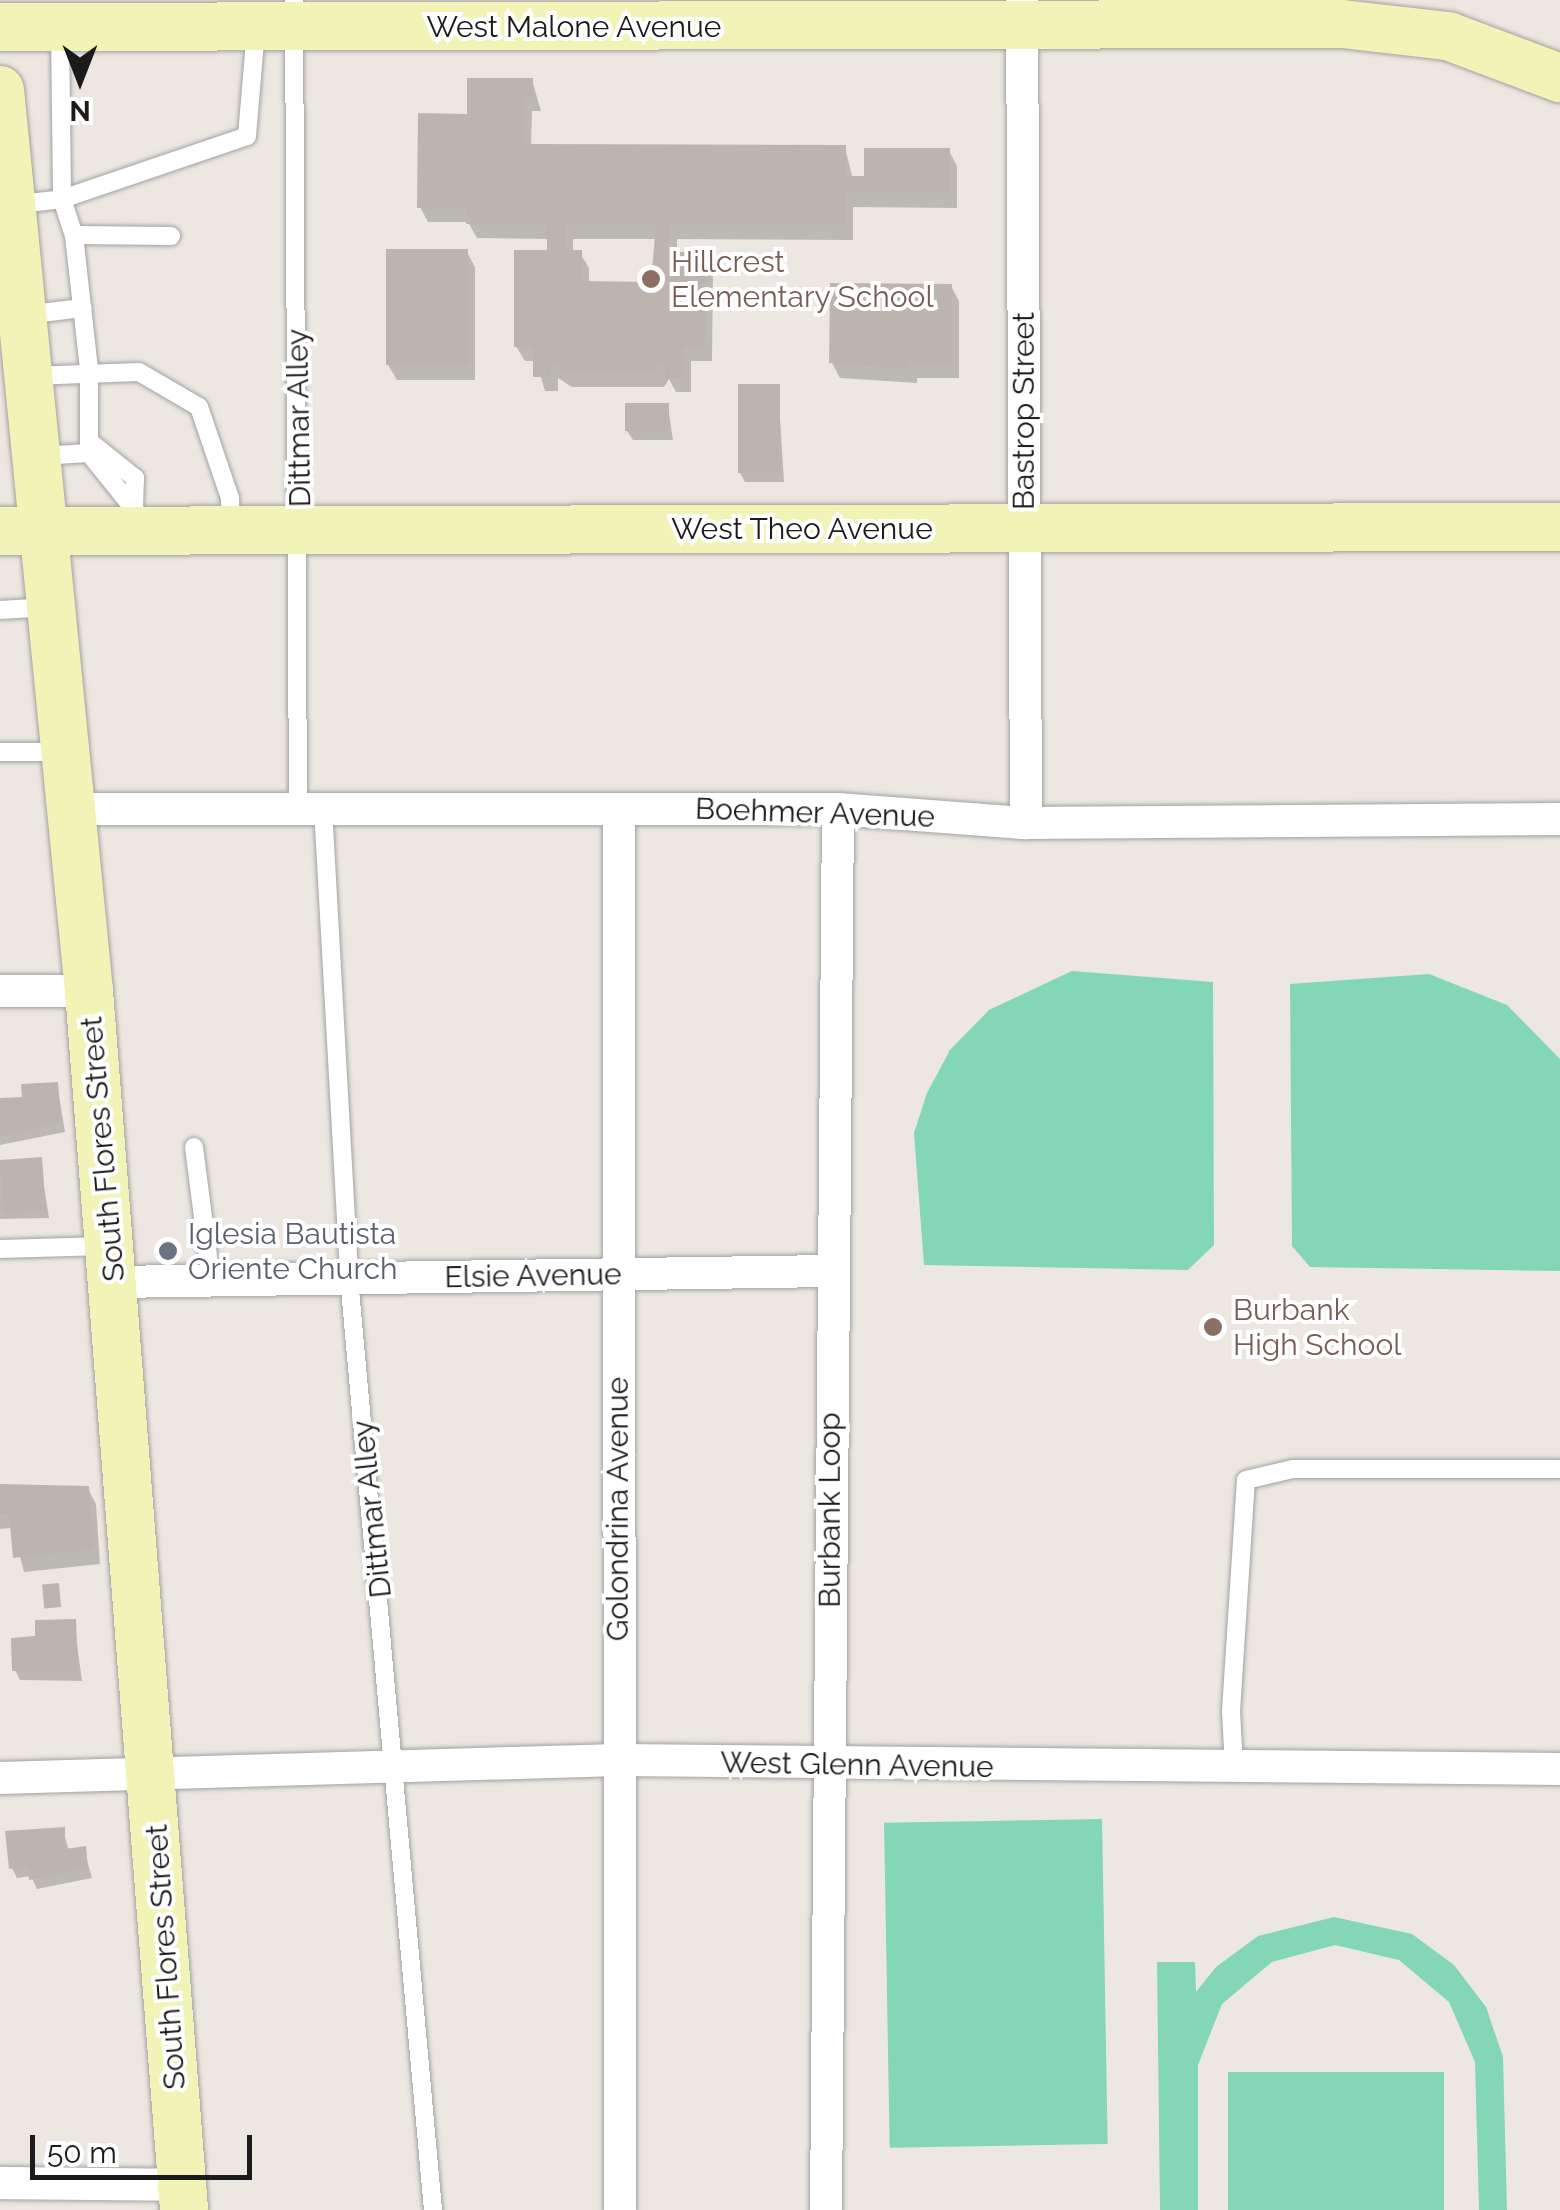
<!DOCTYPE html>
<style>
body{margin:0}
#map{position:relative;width:1560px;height:2210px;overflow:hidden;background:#ece8e1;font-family:Raleway,sans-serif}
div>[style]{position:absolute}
.pitch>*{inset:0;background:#83d6b6;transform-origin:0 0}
.shadow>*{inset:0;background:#0003}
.building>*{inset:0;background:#bcb4ae;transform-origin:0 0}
.roads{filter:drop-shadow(0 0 2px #a2a2a2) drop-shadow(0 0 2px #a2a2a2)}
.lane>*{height:18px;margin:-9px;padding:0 9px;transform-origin:9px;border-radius:9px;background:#fff}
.street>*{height:32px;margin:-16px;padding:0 16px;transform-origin:16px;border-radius:16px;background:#fff}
.secondary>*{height:48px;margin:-24px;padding:0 24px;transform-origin:24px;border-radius:24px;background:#f1f4b6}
.dots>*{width:28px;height:28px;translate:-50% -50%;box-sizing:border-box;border:5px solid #fff;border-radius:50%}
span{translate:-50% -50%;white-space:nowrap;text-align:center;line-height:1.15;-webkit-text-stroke:8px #fff;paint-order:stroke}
.street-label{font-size:30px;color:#1b1b1b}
.education-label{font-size:30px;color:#785e54}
.left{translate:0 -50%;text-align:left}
.worship-label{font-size:30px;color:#5b616d}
.north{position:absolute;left:30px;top:30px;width:100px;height:100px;-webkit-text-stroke:8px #fff;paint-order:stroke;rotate:180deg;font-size:28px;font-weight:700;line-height:40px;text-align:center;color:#1b1b1b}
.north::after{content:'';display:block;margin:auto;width:35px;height:45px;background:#1b1b1b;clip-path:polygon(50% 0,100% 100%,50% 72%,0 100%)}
.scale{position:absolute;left:30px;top:2135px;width:222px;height:45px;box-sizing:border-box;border:5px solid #1b1b1b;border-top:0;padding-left:12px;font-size:30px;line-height:35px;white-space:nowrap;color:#1b1b1b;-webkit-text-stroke:8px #fff;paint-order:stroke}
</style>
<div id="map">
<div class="pitch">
<div style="clip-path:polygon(1072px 971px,1213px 982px,1214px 1245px,1188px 1270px,924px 1265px,914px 1133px,927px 1093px,950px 1050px,989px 1010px)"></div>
<div style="clip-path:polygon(1429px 974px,1507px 1005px,1560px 1059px,1560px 1271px,1310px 1267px,1292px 1246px,1290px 984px)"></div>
<div style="left:1102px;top:1819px;width:325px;height:218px;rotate:89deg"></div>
<div style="clip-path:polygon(1334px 1917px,1412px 1934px,1454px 1965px,1486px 2007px,1503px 2057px,1507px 2210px,1479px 2210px,1475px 2062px,1449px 2002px,1399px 1960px,1335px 1945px,1272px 1962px,1222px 2004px,1198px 2065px,1198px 2210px,1160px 2210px,1157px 1962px,1195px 1962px,1196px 1992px,1216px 1967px,1258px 1936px)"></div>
<div style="left:1444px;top:2072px;width:138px;height:216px;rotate:90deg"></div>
</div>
<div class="shadow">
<div style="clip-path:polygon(evenodd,532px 80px,541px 111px,532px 111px,531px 147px,845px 148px,853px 179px,949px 151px,957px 166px,957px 208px,853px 207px,853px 240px,677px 239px,677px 254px,704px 254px,713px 269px,712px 361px,691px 361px,691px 392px,676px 392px,669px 379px,664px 387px,572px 387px,558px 378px,558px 391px,545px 391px,536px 361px,525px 361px,516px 346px,550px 239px,477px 238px,468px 222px,428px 222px,420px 207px,469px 116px,532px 80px,573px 239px,657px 239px,654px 284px,589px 284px,589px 268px,580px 253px,573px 253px,573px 239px)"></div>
<div style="clip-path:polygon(467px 252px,475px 267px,475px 380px,397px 380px,388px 365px)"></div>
<div style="clip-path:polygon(951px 286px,959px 301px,959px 378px,917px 378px,917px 383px,840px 378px,832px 363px)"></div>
<div style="clip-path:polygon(778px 386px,784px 482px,745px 482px,740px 473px)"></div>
<div style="clip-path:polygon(668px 406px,673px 440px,633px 440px,627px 431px)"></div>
<div style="clip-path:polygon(57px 1084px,65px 1132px,0 1145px,0 1101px,25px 1099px)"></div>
<div style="clip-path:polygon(40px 1160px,49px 1218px,0 1219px,0 1161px)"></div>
<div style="clip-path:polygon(88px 1489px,96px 1504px,100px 1564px,24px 1572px,13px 1528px,0 1529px,0 1490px)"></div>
<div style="clip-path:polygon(74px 1622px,82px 1681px,20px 1680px,15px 1670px,38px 1639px)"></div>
<div style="clip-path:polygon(63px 1830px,69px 1851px,84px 1849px,92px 1878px,37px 1889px,31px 1876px,17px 1878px,12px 1868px)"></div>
</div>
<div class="building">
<div style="clip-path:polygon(evenodd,467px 78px,533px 78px,533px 97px,524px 97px,524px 144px,846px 145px,846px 176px,864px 176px,864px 148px,950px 148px,950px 193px,846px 193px,846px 225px,669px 224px,669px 252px,706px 252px,705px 347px,684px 347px,684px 378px,665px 378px,665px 365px,657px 365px,657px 373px,561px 373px,561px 365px,551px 364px,551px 377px,533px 377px,533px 347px,514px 347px,514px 250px,547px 250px,547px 224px,466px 224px,466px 208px,417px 208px,418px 113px,467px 114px,467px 78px,565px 224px,656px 224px,651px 282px,582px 281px,582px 250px,565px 250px,565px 224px)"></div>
<div style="left:386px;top:249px;width:82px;height:116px"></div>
<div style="clip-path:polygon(830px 283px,952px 284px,952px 363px,910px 363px,910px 369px,829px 363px)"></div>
<div style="left:738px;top:384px;width:42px;height:89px"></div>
<div style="left:625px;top:403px;width:44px;height:28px"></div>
<div style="clip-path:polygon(58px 1082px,61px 1123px,0 1136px,0 1098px,22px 1097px,21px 1084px)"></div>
<div style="left:42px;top:1157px;width:52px;height:42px;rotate:86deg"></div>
<div style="clip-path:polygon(0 1484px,89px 1486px,93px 1549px,13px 1558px,9px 1514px,0 1514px)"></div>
<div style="left:59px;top:1583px;width:24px;height:17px;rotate:85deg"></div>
<div style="clip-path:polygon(76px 1619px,78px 1672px,12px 1671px,11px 1638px,35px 1636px,35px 1620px)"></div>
<div style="clip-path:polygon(65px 1827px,65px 1849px,86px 1846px,88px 1868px,29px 1880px,28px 1867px,9px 1869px,5px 1831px)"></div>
</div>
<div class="roads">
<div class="lane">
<div style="left:294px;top:0;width:808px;rotate:89.72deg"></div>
<div style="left:60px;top:30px;width:169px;rotate:89.3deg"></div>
<div style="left:62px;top:199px;width:38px;rotate:72deg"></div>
<div style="left:74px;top:235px;width:97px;rotate:0.6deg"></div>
<div style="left:12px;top:205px;width:50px;rotate:-6.8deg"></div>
<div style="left:62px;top:199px;width:195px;rotate:-18.8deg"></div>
<div style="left:247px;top:136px;width:108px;rotate:-85.2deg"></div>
<div style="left:24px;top:315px;width:59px;rotate:-6.8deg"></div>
<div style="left:30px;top:376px;width:109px;rotate:-2.1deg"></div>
<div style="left:139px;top:372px;width:69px;rotate:30.3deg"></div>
<div style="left:199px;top:407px;width:96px;rotate:71.2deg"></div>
<div style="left:230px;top:498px;width:32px;rotate:88deg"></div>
<div style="left:90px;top:442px;width:58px;rotate:38.7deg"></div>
<div style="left:135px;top:478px;width:31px;rotate:92deg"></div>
<div style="left:89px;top:453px;width:90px;rotate:51.3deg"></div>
<div style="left:39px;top:456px;width:50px;rotate:-3.4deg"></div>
<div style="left:89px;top:453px;width:84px;rotate:-90deg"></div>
<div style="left:89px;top:369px;width:135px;rotate:-96.4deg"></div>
<div style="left:0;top:610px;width:50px;rotate:-3.4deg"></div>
<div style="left:0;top:752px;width:64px"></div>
<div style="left:323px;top:808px;width:471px;rotate:86.8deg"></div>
<div style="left:349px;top:1278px;width:936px;rotate:84.85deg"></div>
<div style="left:194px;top:1147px;width:134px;rotate:82.7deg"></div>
<div style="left:0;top:1249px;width:105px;rotate:-1.6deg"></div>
<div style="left:1234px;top:1768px;width:57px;rotate:-93deg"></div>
<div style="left:1231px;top:1711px;width:231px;rotate:-86.3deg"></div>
<div style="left:1246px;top:1480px;width:48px;rotate:-13.2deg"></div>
<div style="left:1293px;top:1469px;width:267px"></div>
</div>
<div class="street">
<div style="left:1022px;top:0;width:823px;rotate:89.72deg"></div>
<div style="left:69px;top:809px;width:769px"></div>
<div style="left:838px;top:809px;width:189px;rotate:4.3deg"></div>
<div style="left:1026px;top:823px;width:534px;rotate:-0.43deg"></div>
<div style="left:619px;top:809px;width:1401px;rotate:89.96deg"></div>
<div style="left:0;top:991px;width:89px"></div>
<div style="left:114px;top:1282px;width:718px;rotate:-0.88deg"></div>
<div style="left:0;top:1778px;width:619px;rotate:-1.67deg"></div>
<div style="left:619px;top:1760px;width:941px;rotate:0.55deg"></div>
<div style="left:0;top:2183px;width:181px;rotate:0.6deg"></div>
<div style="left:826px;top:2210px;width:1401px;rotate:-89.51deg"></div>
</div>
<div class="secondary">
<div style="left:0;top:27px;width:1342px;rotate:-0.13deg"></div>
<div style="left:1342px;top:24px;width:107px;rotate:6.5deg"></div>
<div style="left:1448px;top:36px;width:120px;rotate:20.6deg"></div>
<div style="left:0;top:90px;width:905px;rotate:84.36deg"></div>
<div style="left:89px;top:991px;width:1223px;rotate:85.54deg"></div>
<div style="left:0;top:531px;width:1560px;rotate:-0.15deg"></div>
</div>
</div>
<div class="dots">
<div style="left:651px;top:279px;background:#8d6e63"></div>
<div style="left:168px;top:1251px;background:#6b7280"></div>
<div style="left:1213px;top:1327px;background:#8d6e63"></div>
</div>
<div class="street-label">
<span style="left:574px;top:27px">West Malone Avenue</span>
<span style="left:1024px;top:411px;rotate:-90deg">Bastrop Street</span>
<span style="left:299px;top:418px;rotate:-91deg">Dittmar Alley</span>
<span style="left:802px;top:529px">West Theo Avenue</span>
<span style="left:815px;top:813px;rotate:2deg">Boehmer Avenue</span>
<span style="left:103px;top:1149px;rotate:-95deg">South Flores Street</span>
<span style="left:533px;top:1276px;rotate:-1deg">Elsie Avenue</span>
<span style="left:372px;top:1509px;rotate:-96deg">Dittmar Alley</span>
<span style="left:618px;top:1509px;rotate:-90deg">Golondrina Avenue</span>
<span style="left:830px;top:1510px;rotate:-90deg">Burbank Loop</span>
<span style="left:857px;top:1765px;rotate:1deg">West Glenn Avenue</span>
<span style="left:166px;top:1957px;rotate:-94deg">South Flores Street</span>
</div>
<div class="education-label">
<span class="left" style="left:671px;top:279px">Hillcrest<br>Elementary School</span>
<span class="left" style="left:1233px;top:1327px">Burbank<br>High School</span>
</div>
<div class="worship-label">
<span class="left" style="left:188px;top:1251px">Iglesia Bautista<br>Oriente Church</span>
</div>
<div class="north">N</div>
<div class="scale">50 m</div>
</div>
